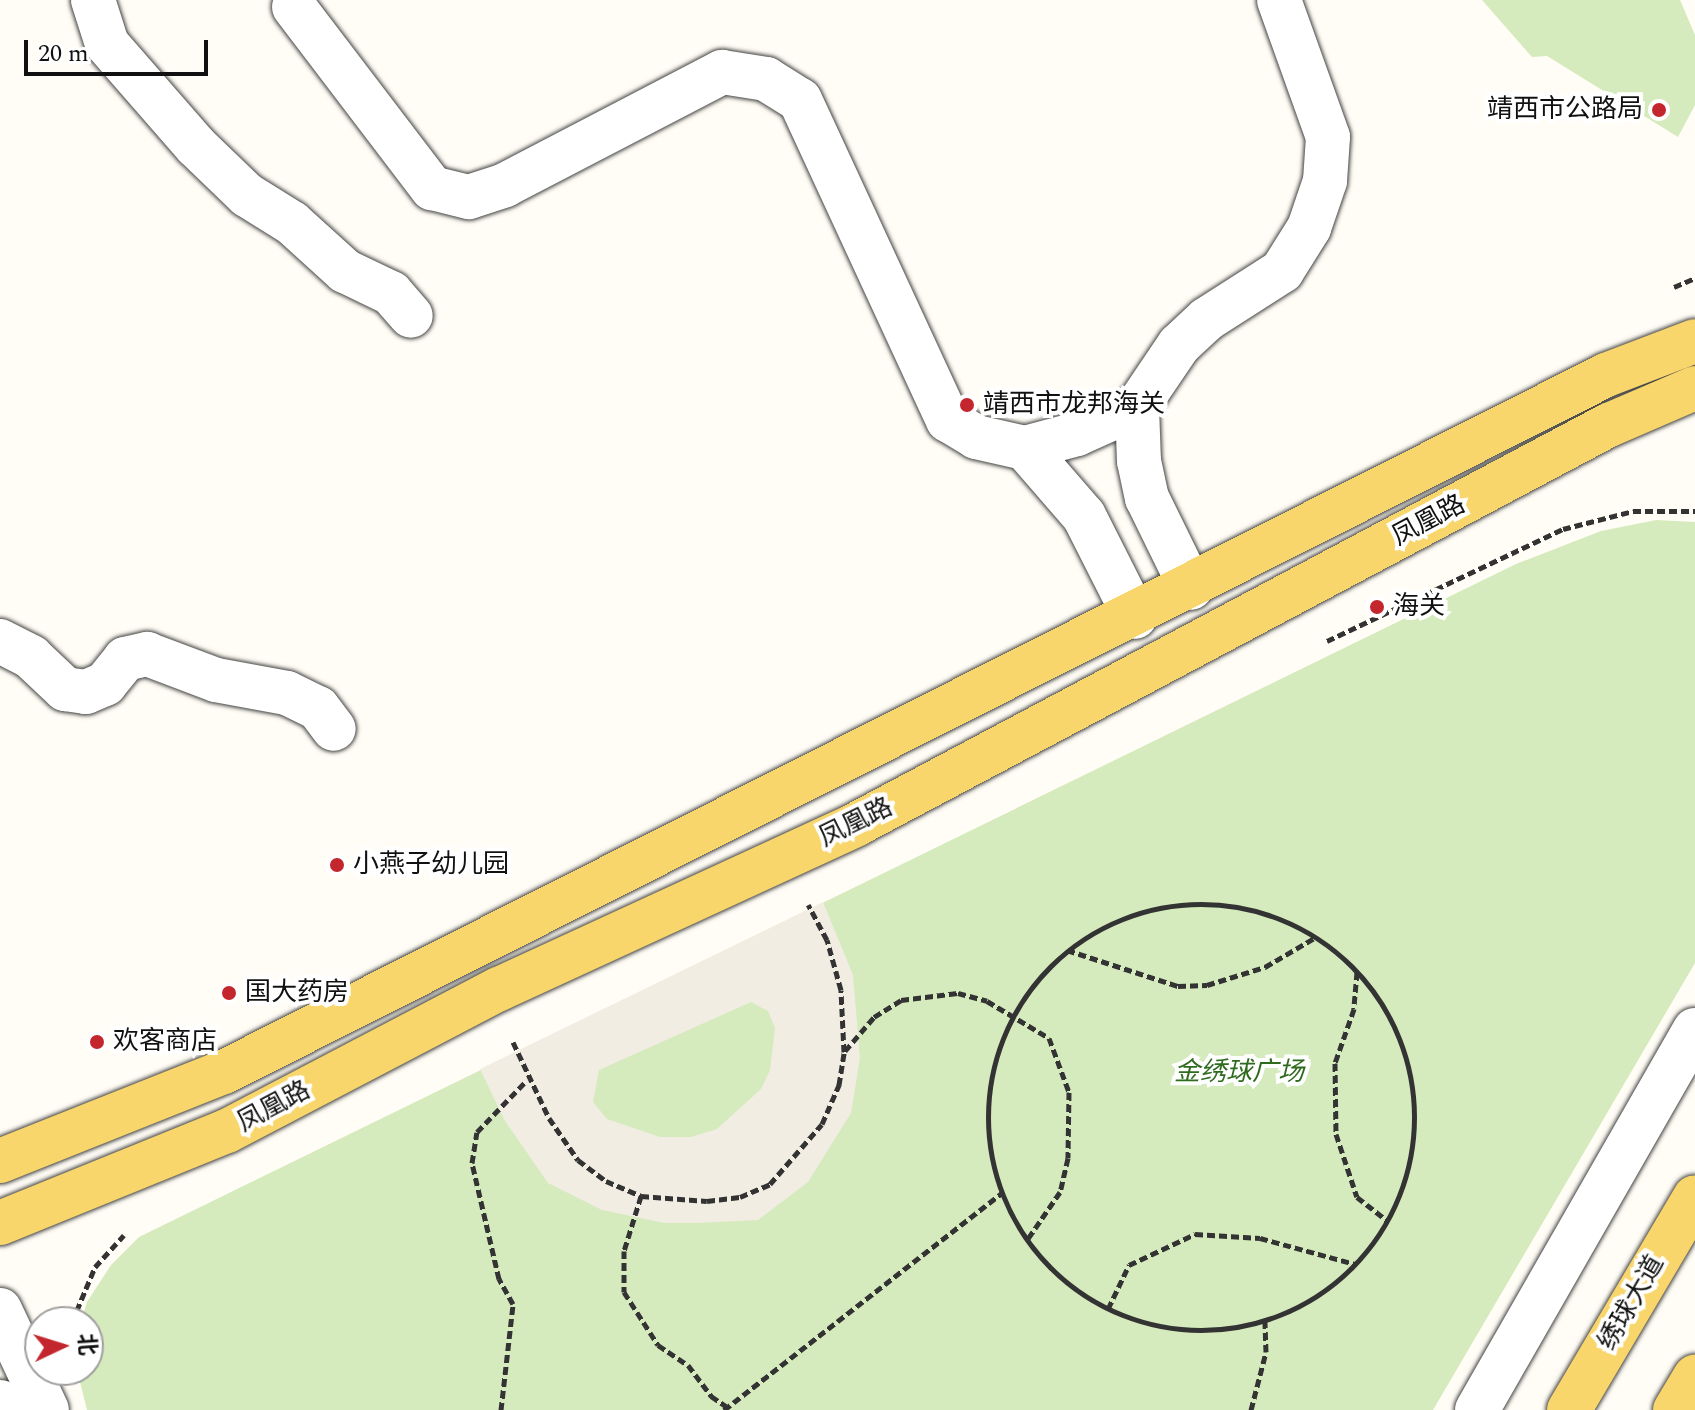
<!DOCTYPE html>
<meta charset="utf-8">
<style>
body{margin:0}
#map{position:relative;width:1695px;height:1410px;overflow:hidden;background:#fffdf5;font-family:Spectral,"Noto Sans SC",serif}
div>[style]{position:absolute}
.green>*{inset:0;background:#d5ebbd}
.plaza>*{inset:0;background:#f1ede2}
.path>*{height:5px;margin-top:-2.5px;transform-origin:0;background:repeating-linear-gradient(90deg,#333 0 8px,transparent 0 12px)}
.path>.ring{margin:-2.5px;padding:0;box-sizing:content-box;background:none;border:5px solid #333;border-radius:50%}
.roads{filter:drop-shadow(0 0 2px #444) drop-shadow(0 0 2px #444)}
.minor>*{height:44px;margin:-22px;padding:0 22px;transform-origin:22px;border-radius:22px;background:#fff}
.major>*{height:44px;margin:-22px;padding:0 22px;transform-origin:22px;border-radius:22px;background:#f9d66b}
.dots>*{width:22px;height:22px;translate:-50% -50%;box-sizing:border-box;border:4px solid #fff;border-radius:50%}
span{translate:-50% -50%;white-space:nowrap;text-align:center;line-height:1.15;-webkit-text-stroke:8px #fff;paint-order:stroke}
.poi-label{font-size:26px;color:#111}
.right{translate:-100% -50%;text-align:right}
.left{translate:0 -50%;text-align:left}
.street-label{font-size:26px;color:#111}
.park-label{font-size:26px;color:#2f6b1f;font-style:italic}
.north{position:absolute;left:24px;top:1306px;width:80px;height:80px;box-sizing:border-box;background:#fff;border:2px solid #a0a0a0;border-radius:50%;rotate:86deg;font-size:22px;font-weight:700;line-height:32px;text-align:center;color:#111}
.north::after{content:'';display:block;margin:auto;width:28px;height:36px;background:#c4262e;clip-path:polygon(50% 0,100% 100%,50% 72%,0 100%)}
.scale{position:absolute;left:24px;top:40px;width:184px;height:36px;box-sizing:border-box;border:4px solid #111;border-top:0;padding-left:10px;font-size:24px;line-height:28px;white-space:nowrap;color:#111;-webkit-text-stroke:6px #fff;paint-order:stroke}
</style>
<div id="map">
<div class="green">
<div style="clip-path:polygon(1482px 0,1680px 0,1695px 35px,1695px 105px,1678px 137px,1547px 56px,1532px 57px)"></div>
<div style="clip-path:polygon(1656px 520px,1695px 522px,1695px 963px,1433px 1410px,87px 1410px,77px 1370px,88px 1370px,88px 1322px,81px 1322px,87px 1302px,111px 1265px,139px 1237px,1516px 564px,1601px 531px)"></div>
</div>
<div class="plaza">
<div style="clip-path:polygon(evenodd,823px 902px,853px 975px,860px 1058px,851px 1113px,808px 1182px,758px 1220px,696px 1223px,664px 1223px,602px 1210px,548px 1183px,505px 1121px,480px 1069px,823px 902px,751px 1002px,768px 1011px,775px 1028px,770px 1070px,761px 1089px,717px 1129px,691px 1137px,660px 1137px,607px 1119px,593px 1102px,599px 1070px,751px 1002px)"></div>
</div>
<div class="path">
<div style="left:1674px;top:287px;width:23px;rotate:-23deg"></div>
<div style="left:1327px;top:641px;width:261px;rotate:-25.4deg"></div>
<div style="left:1563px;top:529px;width:72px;rotate:-14.4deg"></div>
<div style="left:1633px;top:511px;width:62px"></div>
<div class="ring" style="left:988px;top:904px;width:421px;height:421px"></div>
<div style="left:1067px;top:950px;width:117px;rotate:18deg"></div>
<div style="left:1178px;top:986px;width:29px;rotate:-2deg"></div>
<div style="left:1207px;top:985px;width:61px;rotate:-17.2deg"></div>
<div style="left:1265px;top:967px;width:59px;rotate:-30.5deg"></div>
<div style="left:1357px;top:972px;width:37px;rotate:95deg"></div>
<div style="left:1354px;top:1009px;width:57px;rotate:109.4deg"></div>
<div style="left:1335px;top:1063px;width:71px;rotate:89.2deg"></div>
<div style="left:1336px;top:1134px;width:66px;rotate:71.6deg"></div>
<div style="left:1357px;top:1197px;width:39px;rotate:38deg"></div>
<div style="left:513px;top:1042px;width:84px;rotate:64.7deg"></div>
<div style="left:549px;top:1118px;width:51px;rotate:55.4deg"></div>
<div style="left:578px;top:1160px;width:35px;rotate:37deg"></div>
<div style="left:606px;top:1181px;width:38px;rotate:23deg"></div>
<div style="left:641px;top:1196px;width:66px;rotate:4.3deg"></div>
<div style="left:707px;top:1201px;width:33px;rotate:-7deg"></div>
<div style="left:740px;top:1197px;width:33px;rotate:-23deg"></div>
<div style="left:770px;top:1184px;width:79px;rotate:-49.1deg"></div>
<div style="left:822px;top:1124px;width:43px;rotate:-66.4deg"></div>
<div style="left:839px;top:1085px;width:33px;rotate:-81deg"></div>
<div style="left:844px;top:1052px;width:62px;rotate:-92.8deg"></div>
<div style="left:841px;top:990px;width:52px;rotate:-105.6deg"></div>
<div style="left:827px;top:940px;width:40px;rotate:-118deg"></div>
<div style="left:845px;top:1051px;width:45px;rotate:-49.5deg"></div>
<div style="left:874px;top:1017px;width:32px;rotate:-32deg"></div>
<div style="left:901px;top:1000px;width:57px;rotate:-7deg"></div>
<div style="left:958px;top:993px;width:30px;rotate:15deg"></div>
<div style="left:987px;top:1001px;width:72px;rotate:30.8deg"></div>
<div style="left:1049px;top:1038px;width:58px;rotate:69.7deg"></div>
<div style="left:1069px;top:1092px;width:66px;rotate:90.9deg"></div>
<div style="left:1068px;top:1158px;width:35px;rotate:103deg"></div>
<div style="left:1060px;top:1192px;width:58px;rotate:124.5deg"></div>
<div style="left:641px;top:1196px;width:58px;rotate:107.2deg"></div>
<div style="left:624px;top:1251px;width:41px;rotate:90deg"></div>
<div style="left:624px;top:1292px;width:63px;rotate:57.3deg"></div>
<div style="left:658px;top:1345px;width:36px;rotate:34deg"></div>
<div style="left:688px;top:1365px;width:39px;rotate:53deg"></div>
<div style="left:711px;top:1396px;width:18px;rotate:34deg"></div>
<div style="left:1108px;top:1309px;width:49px;rotate:-64.5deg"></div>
<div style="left:1129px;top:1265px;width:73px;rotate:-25.2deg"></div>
<div style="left:1195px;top:1234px;width:65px;rotate:3.5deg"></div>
<div style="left:1260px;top:1238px;width:98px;rotate:15.3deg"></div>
<div style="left:72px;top:1322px;width:60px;rotate:-67.3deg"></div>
<div style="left:95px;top:1267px;width:43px;rotate:-47.8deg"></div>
<div style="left:501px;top:1410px;width:107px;rotate:-83.5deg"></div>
<div style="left:513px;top:1304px;width:29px;rotate:-119deg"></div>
<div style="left:499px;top:1279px;width:119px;rotate:-103.1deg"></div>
<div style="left:472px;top:1163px;width:31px;rotate:-81deg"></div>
<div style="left:477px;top:1132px;width:72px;rotate:-46.1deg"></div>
<div style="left:724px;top:1410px;width:353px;rotate:-38deg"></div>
<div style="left:1251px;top:1410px;width:60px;rotate:-75.5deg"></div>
<div style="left:1266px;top:1352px;width:31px;rotate:-92deg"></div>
</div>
<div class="roads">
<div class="minor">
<div style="left:93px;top:0;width:46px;rotate:72.3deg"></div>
<div style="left:107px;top:44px;width:135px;rotate:48.9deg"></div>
<div style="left:196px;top:146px;width:71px;rotate:43.9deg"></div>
<div style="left:247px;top:195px;width:53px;rotate:31.9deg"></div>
<div style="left:292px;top:223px;width:72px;rotate:42.2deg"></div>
<div style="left:345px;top:271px;width:51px;rotate:25.6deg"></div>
<div style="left:391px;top:293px;width:30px;rotate:49deg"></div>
<div style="left:294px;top:7px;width:228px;rotate:52.7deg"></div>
<div style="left:432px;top:188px;width:38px;rotate:14deg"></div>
<div style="left:469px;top:197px;width:38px;rotate:-18deg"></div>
<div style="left:505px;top:185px;width:245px;rotate:-27.5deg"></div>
<div style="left:722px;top:72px;width:45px;rotate:9deg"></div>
<div style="left:766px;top:79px;width:40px;rotate:32deg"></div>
<div style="left:800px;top:100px;width:353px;rotate:65.2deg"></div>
<div style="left:948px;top:420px;width:33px;rotate:31deg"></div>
<div style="left:976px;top:437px;width:50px;rotate:12.7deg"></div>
<div style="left:1025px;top:448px;width:54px;rotate:-15.1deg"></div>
<div style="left:1077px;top:434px;width:66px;rotate:-24.2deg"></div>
<div style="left:1137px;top:407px;width:75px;rotate:-55.9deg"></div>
<div style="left:1179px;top:345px;width:38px;rotate:-43deg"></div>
<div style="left:1207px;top:319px;width:89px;rotate:-32.6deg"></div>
<div style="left:1282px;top:271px;width:51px;rotate:-57.9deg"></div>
<div style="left:1309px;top:228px;width:50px;rotate:-71.2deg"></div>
<div style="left:1325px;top:181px;width:44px;rotate:-86.1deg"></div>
<div style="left:1328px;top:137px;width:145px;rotate:-109.7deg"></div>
<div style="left:1137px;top:407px;width:54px;rotate:87.9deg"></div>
<div style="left:1139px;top:461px;width:38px;rotate:78deg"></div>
<div style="left:1147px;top:498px;width:100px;rotate:63.9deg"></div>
<div style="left:1025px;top:448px;width:90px;rotate:49.1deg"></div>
<div style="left:1084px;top:516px;width:113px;rotate:63.2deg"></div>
<div style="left:0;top:641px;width:35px;rotate:27deg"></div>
<div style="left:31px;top:657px;width:47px;rotate:43.3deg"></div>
<div style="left:65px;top:689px;width:21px;rotate:8deg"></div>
<div style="left:86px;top:692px;width:21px;rotate:-23deg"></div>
<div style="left:105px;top:684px;width:32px;rotate:-51deg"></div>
<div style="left:125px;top:659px;width:23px;rotate:-13deg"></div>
<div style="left:147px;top:654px;width:74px;rotate:20.6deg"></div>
<div style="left:216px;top:680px;width:72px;rotate:10.4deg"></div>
<div style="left:287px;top:693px;width:34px;rotate:26deg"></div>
<div style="left:318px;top:708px;width:26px;rotate:53deg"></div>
<div style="left:0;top:1310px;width:110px;rotate:64.8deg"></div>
<div style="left:0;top:1402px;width:9px;rotate:58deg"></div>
<div style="left:1477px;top:1410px;width:438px;rotate:-60.2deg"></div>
</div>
<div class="major">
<div style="left:0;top:1161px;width:241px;rotate:-21.7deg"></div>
<div style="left:224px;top:1072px;width:1548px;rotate:-26.76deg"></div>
<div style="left:1606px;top:375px;width:95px;rotate:-20.9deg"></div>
<div style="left:0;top:1223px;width:245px;rotate:-22.1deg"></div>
<div style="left:227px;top:1131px;width:307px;rotate:-27.6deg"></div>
<div style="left:499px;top:989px;width:392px;rotate:-24.7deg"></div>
<div style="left:855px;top:825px;width:854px;rotate:-27.95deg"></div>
<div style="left:1609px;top:425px;width:94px;rotate:-23.3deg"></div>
<div style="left:1569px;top:1410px;width:247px;rotate:-59.4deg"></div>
<div style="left:1675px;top:1410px;width:39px;rotate:-59deg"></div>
</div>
</div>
<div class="dots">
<div style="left:1659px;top:110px;background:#c4262e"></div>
<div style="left:967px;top:405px;background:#c4262e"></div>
<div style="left:1377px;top:607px;background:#c4262e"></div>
<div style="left:337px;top:865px;background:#c4262e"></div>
<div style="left:229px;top:993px;background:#c4262e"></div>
<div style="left:97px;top:1042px;background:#c4262e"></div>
</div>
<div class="poi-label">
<span class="right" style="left:1643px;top:110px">靖西市公路局</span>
<span class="left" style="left:983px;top:405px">靖西市龙邦海关</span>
<span class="left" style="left:1393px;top:607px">海关</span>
<span class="left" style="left:353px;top:865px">小燕子幼儿园</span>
<span class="left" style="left:245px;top:993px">国大药房</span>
<span class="left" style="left:113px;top:1042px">欢客商店</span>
</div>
<div class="street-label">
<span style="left:1429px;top:521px;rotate:-28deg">凤凰路</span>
<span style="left:856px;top:823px;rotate:-26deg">凤凰路</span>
<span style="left:274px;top:1107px;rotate:-28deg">凤凰路</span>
<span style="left:1632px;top:1303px;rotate:-60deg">绣球大道</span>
</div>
<div class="park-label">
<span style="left:1239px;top:1073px">金绣球广场</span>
</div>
<div class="north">北</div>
<div class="scale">20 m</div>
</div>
